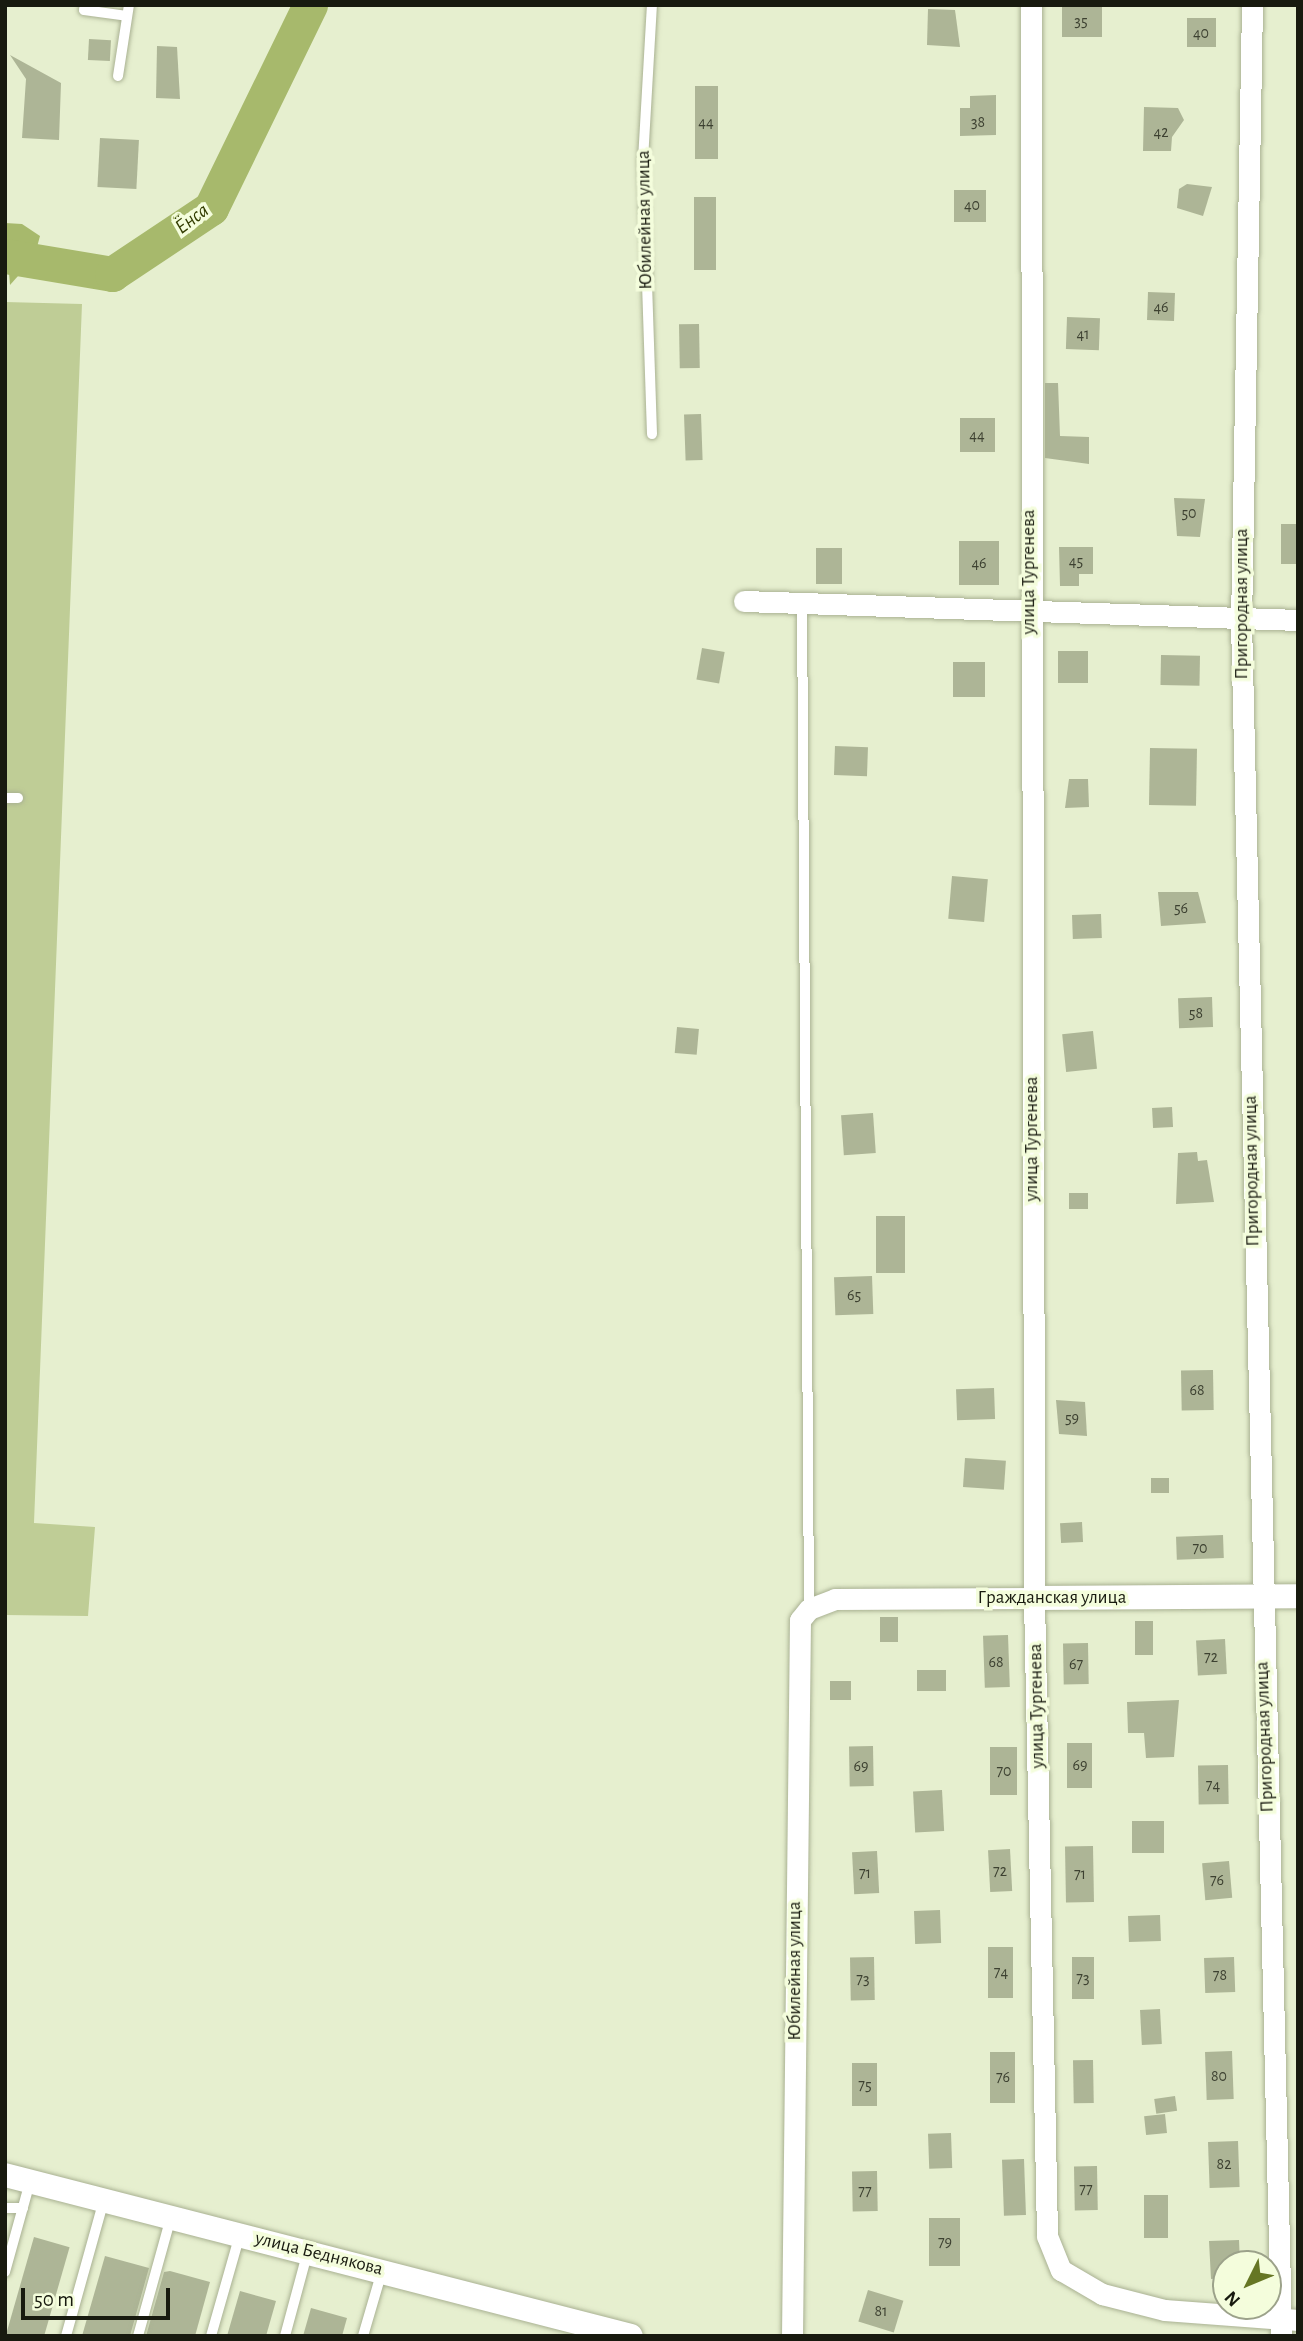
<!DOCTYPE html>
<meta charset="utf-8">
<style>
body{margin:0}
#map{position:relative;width:1303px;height:2341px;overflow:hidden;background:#e6efcf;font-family:"Alegreya Sans",sans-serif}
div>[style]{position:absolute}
.green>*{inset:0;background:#bfcd96}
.water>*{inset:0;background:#a7b96c}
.river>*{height:35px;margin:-17.5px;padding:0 17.5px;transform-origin:17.5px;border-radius:17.5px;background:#a7b96c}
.building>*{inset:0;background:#adb596;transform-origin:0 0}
.roads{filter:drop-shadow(0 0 2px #a9b192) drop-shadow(0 0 2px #a9b192)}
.service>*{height:10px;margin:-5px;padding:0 5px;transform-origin:5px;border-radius:5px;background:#fff}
.minor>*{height:21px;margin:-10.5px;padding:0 10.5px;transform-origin:10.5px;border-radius:10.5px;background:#fff}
.tertiary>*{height:24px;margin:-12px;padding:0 12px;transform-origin:12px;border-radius:12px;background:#fff}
span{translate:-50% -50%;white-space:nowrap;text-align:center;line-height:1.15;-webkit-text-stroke:7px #f4fddc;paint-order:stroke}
.number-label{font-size:16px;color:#3d4131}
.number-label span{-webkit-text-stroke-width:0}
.street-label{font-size:19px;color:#181a0f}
.water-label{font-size:21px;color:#323c00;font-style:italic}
.frame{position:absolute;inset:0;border:7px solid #181a0f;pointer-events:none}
.north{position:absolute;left:1212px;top:2250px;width:70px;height:70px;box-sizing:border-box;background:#f4fddc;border:2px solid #9ca28a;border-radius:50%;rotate:227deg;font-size:19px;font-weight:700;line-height:28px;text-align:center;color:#181a0f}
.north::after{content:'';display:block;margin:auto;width:24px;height:32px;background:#667624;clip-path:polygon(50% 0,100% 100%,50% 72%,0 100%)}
.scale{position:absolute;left:21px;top:2288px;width:149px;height:32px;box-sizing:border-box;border:4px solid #181a0f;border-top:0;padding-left:9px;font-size:21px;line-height:24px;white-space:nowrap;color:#181a0f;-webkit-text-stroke:5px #f4fddc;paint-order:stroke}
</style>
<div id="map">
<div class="green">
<div style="clip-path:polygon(5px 302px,82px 304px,34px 1523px,95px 1527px,88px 1616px,5px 1615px)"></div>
</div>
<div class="water">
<div style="clip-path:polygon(5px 223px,22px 224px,40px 236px,34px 258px,10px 285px)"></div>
</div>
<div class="river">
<div style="left:5px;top:256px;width:109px;rotate:9.5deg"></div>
<div style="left:112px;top:274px;width:119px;rotate:-33.7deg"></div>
<div style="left:211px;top:208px;width:226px;rotate:-64deg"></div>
</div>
<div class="building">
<div style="left:1062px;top:5px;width:40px;height:32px"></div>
<div style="clip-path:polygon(928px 9px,955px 10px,960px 47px,927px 45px)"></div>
<div style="left:1216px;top:18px;width:29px;height:29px;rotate:90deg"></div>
<div style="left:89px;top:39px;width:22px;height:21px;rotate:3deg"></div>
<div style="clip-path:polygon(157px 46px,177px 47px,180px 99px,156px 98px)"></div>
<div style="clip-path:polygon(10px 55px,61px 83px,59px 140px,22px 138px,26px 79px)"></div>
<div style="left:695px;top:86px;width:23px;height:73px"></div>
<div style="clip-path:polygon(996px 95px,996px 135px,960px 136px,960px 108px,970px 108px,970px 96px)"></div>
<div style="clip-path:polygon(1144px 107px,1178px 108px,1184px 120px,1172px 137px,1171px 151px,1143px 151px)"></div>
<div style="left:100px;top:138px;width:39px;height:49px;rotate:3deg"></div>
<div style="clip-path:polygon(1187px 184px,1212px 187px,1203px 216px,1177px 208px,1179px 189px)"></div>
<div style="left:954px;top:190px;width:32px;height:32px"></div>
<div style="left:694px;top:197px;width:22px;height:73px"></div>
<div style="left:1148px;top:292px;width:27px;height:28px;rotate:2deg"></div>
<div style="left:1067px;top:317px;width:33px;height:32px;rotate:2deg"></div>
<div style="left:699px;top:324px;width:44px;height:20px;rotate:89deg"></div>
<div style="clip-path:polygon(1045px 383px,1058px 383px,1060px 436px,1089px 437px,1089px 464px,1045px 458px)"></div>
<div style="left:701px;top:414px;width:46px;height:17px;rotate:88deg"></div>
<div style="left:960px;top:418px;width:35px;height:34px"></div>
<div style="clip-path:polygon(1174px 498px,1205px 499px,1200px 537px,1177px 536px)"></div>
<div style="left:1281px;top:524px;width:17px;height:40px"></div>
<div style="left:959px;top:541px;width:40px;height:44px"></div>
<div style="clip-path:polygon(1059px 547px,1093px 547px,1093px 574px,1079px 574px,1079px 586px,1060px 586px)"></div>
<div style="left:816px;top:548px;width:26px;height:36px"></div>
<div style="left:702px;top:648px;width:23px;height:32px;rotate:10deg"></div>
<div style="left:1058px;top:651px;width:30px;height:32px"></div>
<div style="left:1161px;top:655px;width:39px;height:30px;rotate:1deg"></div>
<div style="left:985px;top:662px;width:35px;height:32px;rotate:90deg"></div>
<div style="left:835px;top:746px;width:33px;height:29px;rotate:2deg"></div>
<div style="left:1150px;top:748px;width:47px;height:57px;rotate:1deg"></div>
<div style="clip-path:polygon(1069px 779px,1088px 779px,1089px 807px,1065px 808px)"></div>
<div style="left:952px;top:876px;width:36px;height:43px;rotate:5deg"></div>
<div style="clip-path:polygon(1158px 892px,1198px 892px,1206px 923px,1161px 926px)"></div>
<div style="left:1101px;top:914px;width:24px;height:29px;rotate:88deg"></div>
<div style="left:1212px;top:997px;width:30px;height:34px;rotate:88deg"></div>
<div style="left:677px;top:1027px;width:22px;height:26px;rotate:5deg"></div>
<div style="left:1093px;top:1031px;width:38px;height:31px;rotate:84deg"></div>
<div style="left:1172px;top:1107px;width:20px;height:20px;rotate:87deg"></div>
<div style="left:873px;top:1113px;width:40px;height:32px;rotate:86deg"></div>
<div style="clip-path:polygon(1197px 1152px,1198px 1161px,1207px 1160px,1214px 1202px,1176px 1204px,1178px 1153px)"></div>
<div style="left:1069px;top:1193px;width:19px;height:16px"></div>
<div style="left:876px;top:1216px;width:29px;height:57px"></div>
<div style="left:872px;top:1276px;width:38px;height:38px;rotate:88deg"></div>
<div style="left:1213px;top:1370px;width:40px;height:32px;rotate:89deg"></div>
<div style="left:994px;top:1388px;width:31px;height:38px;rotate:88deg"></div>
<div style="clip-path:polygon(1056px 1400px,1085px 1402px,1087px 1436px,1059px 1434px)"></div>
<div style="left:965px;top:1458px;width:41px;height:29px;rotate:4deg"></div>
<div style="left:1151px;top:1478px;width:18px;height:15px"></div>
<div style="left:1082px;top:1522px;width:20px;height:22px;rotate:87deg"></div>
<div style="left:1223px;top:1535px;width:23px;height:47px;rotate:88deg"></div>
<div style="left:880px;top:1617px;width:18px;height:25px"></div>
<div style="left:1135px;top:1621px;width:18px;height:34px"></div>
<div style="left:1008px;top:1635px;width:52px;height:25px;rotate:88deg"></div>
<div style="left:1225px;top:1639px;width:35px;height:29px;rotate:87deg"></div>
<div style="left:1088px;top:1643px;width:41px;height:25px;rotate:89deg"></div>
<div style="left:946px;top:1670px;width:21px;height:29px;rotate:90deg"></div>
<div style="left:830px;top:1681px;width:21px;height:19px"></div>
<div style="clip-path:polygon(1179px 1700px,1174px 1757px,1146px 1758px,1144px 1733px,1128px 1733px,1127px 1702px)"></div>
<div style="left:1067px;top:1743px;width:25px;height:45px"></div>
<div style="left:873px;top:1746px;width:40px;height:24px;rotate:89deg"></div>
<div style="left:990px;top:1747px;width:27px;height:48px"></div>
<div style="left:1228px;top:1765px;width:39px;height:30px;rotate:89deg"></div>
<div style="left:942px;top:1790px;width:41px;height:29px;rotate:87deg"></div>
<div style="left:1132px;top:1821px;width:32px;height:32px"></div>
<div style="left:1093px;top:1846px;width:56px;height:28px;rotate:89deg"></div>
<div style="left:1010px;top:1849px;width:42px;height:22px;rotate:87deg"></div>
<div style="left:877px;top:1851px;width:42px;height:25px;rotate:87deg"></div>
<div style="left:1229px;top:1861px;width:37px;height:27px;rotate:85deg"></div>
<div style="left:940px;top:1910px;width:33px;height:26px;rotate:88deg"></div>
<div style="left:1160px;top:1915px;width:26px;height:32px;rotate:88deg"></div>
<div style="left:988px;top:1947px;width:25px;height:51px"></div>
<div style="left:874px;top:1957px;width:43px;height:24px;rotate:89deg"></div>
<div style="left:1072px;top:1957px;width:22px;height:42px"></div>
<div style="left:1234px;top:1957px;width:35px;height:30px;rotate:88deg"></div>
<div style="left:1160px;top:2009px;width:35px;height:20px;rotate:87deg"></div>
<div style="left:1232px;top:2051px;width:48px;height:27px;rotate:88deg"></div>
<div style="left:990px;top:2052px;width:25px;height:51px"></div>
<div style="left:1093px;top:2060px;width:43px;height:20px;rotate:89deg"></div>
<div style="left:877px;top:2063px;width:43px;height:25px;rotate:90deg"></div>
<div style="left:1175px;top:2096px;width:15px;height:21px;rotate:82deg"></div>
<div style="left:1165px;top:2114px;width:19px;height:21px;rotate:84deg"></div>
<div style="left:951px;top:2133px;width:35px;height:23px;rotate:88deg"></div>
<div style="left:1238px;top:2141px;width:46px;height:30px;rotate:88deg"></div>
<div style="left:1024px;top:2159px;width:56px;height:22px;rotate:88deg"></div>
<div style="left:1097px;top:2166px;width:44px;height:23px;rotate:89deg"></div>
<div style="left:877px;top:2171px;width:40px;height:25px;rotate:89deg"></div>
<div style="left:1144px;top:2195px;width:24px;height:43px"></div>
<div style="left:929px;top:2218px;width:31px;height:48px"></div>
<div style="left:34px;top:2237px;width:37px;height:103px;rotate:16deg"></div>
<div style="clip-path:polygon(1239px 2240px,1240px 2264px,1226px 2264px,1226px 2278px,1211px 2279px,1209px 2241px)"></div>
<div style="clip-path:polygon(105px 2256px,149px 2268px,130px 2336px,82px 2336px)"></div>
<div style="clip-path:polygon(170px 2271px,210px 2282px,195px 2336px,146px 2336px,164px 2272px)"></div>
<div style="left:868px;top:2290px;width:37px;height:33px;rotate:17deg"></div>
<div style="clip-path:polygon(240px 2291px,276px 2301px,266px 2336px,227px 2336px)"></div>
<div style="clip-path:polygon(311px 2308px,347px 2318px,342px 2336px,303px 2336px)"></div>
</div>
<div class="roads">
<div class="service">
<div style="left:85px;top:5px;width:5px;rotate:101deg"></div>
<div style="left:84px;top:10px;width:43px;rotate:7.9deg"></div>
<div style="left:118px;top:76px;width:72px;rotate:-81.2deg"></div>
<div style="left:652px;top:434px;width:274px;rotate:-91.9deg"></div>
<div style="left:643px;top:160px;width:155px;rotate:-86.7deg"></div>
<div style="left:802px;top:603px;width:1006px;rotate:89.6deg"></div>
<div style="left:5px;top:798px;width:13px"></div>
<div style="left:5px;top:2208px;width:18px"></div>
<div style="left:5px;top:2272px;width:93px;rotate:-74.5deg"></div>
<div style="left:66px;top:2336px;width:141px;rotate:-74.4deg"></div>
<div style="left:138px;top:2336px;width:123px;rotate:-74.5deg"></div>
<div style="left:211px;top:2336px;width:106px;rotate:-74.1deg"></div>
<div style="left:285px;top:2336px;width:88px;rotate:-74.9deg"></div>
<div style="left:363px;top:2336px;width:68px;rotate:-73.7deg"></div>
</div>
<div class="minor">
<div style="left:1031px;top:5px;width:1593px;rotate:89.89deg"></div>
<div style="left:1034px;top:1598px;width:638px;rotate:88.83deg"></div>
<div style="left:1047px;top:2236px;width:37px;rotate:68deg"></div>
<div style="left:1061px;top:2270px;width:48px;rotate:30.3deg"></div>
<div style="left:1102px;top:2294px;width:65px;rotate:14.3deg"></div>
<div style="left:1165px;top:2310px;width:133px;rotate:4.3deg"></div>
<div style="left:1252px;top:5px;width:616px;rotate:91.02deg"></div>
<div style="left:1241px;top:621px;width:1715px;rotate:88.66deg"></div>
<div style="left:744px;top:601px;width:554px;rotate:1.96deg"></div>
<div style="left:792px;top:2336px;width:716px;rotate:-89.36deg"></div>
<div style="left:800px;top:1620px;width:14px;rotate:-51deg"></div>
<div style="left:809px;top:1609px;width:28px;rotate:-21deg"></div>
<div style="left:835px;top:1599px;width:199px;rotate:-0.3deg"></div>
</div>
<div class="tertiary">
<div style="left:1034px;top:1598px;width:264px;rotate:-0.4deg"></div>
<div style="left:5px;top:2175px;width:646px;rotate:14.42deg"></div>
</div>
</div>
<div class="number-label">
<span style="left:1081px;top:21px">35</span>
<span style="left:1201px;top:33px">40</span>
<span style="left:706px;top:122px">44</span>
<span style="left:978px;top:122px">38</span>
<span style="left:1161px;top:132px">42</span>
<span style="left:972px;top:205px">40</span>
<span style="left:1161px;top:307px">46</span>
<span style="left:1083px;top:334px">41</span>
<span style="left:977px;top:435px">44</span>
<span style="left:1189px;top:513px">50</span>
<span style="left:1076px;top:561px">45</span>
<span style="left:979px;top:563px">46</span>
<span style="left:1181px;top:908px">56</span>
<span style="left:1196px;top:1013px">58</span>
<span style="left:854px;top:1295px">65</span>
<span style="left:1197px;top:1390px">68</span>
<span style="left:1072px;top:1418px">59</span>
<span style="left:1200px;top:1548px">70</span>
<span style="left:1211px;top:1657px">72</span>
<span style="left:996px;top:1662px">68</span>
<span style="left:1076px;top:1664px">67</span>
<span style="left:1080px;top:1765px">69</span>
<span style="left:861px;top:1766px">69</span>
<span style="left:1004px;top:1771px">70</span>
<span style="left:1213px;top:1785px">74</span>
<span style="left:1000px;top:1871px">72</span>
<span style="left:865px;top:1873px">71</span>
<span style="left:1080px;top:1874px">71</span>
<span style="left:1217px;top:1880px">76</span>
<span style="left:1001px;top:1972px">74</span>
<span style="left:1220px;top:1975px">78</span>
<span style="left:1083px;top:1978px">73</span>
<span style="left:863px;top:1979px">73</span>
<span style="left:1219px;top:2076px">80</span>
<span style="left:1003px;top:2077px">76</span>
<span style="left:865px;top:2085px">75</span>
<span style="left:1224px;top:2164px">82</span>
<span style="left:1086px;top:2189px">77</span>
<span style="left:865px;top:2191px">77</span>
<span style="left:945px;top:2242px">79</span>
<span style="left:881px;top:2311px">81</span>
</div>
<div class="street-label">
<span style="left:645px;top:220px;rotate:-91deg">Юбилейная улица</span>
<span style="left:1029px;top:572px;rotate:-90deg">улица Тургенева</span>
<span style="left:1242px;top:604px;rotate:-90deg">Пригородная улица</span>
<span style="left:1032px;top:1139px;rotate:-90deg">улица Тургенева</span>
<span style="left:1252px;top:1171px;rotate:-91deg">Пригородная улица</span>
<span style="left:1052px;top:1598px">Гражданская улица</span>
<span style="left:1037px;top:1706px;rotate:-91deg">улица Тургенева</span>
<span style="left:1265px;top:1737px;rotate:-92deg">Пригородная улица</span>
<span style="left:795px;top:1971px;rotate:-90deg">Юбилейная улица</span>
<span style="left:319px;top:2254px;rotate:14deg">улица Беднякова</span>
</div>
<div class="water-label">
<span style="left:192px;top:219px;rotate:-37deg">Ёнса</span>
</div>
<div class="frame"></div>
<div class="north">N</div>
<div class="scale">50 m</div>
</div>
